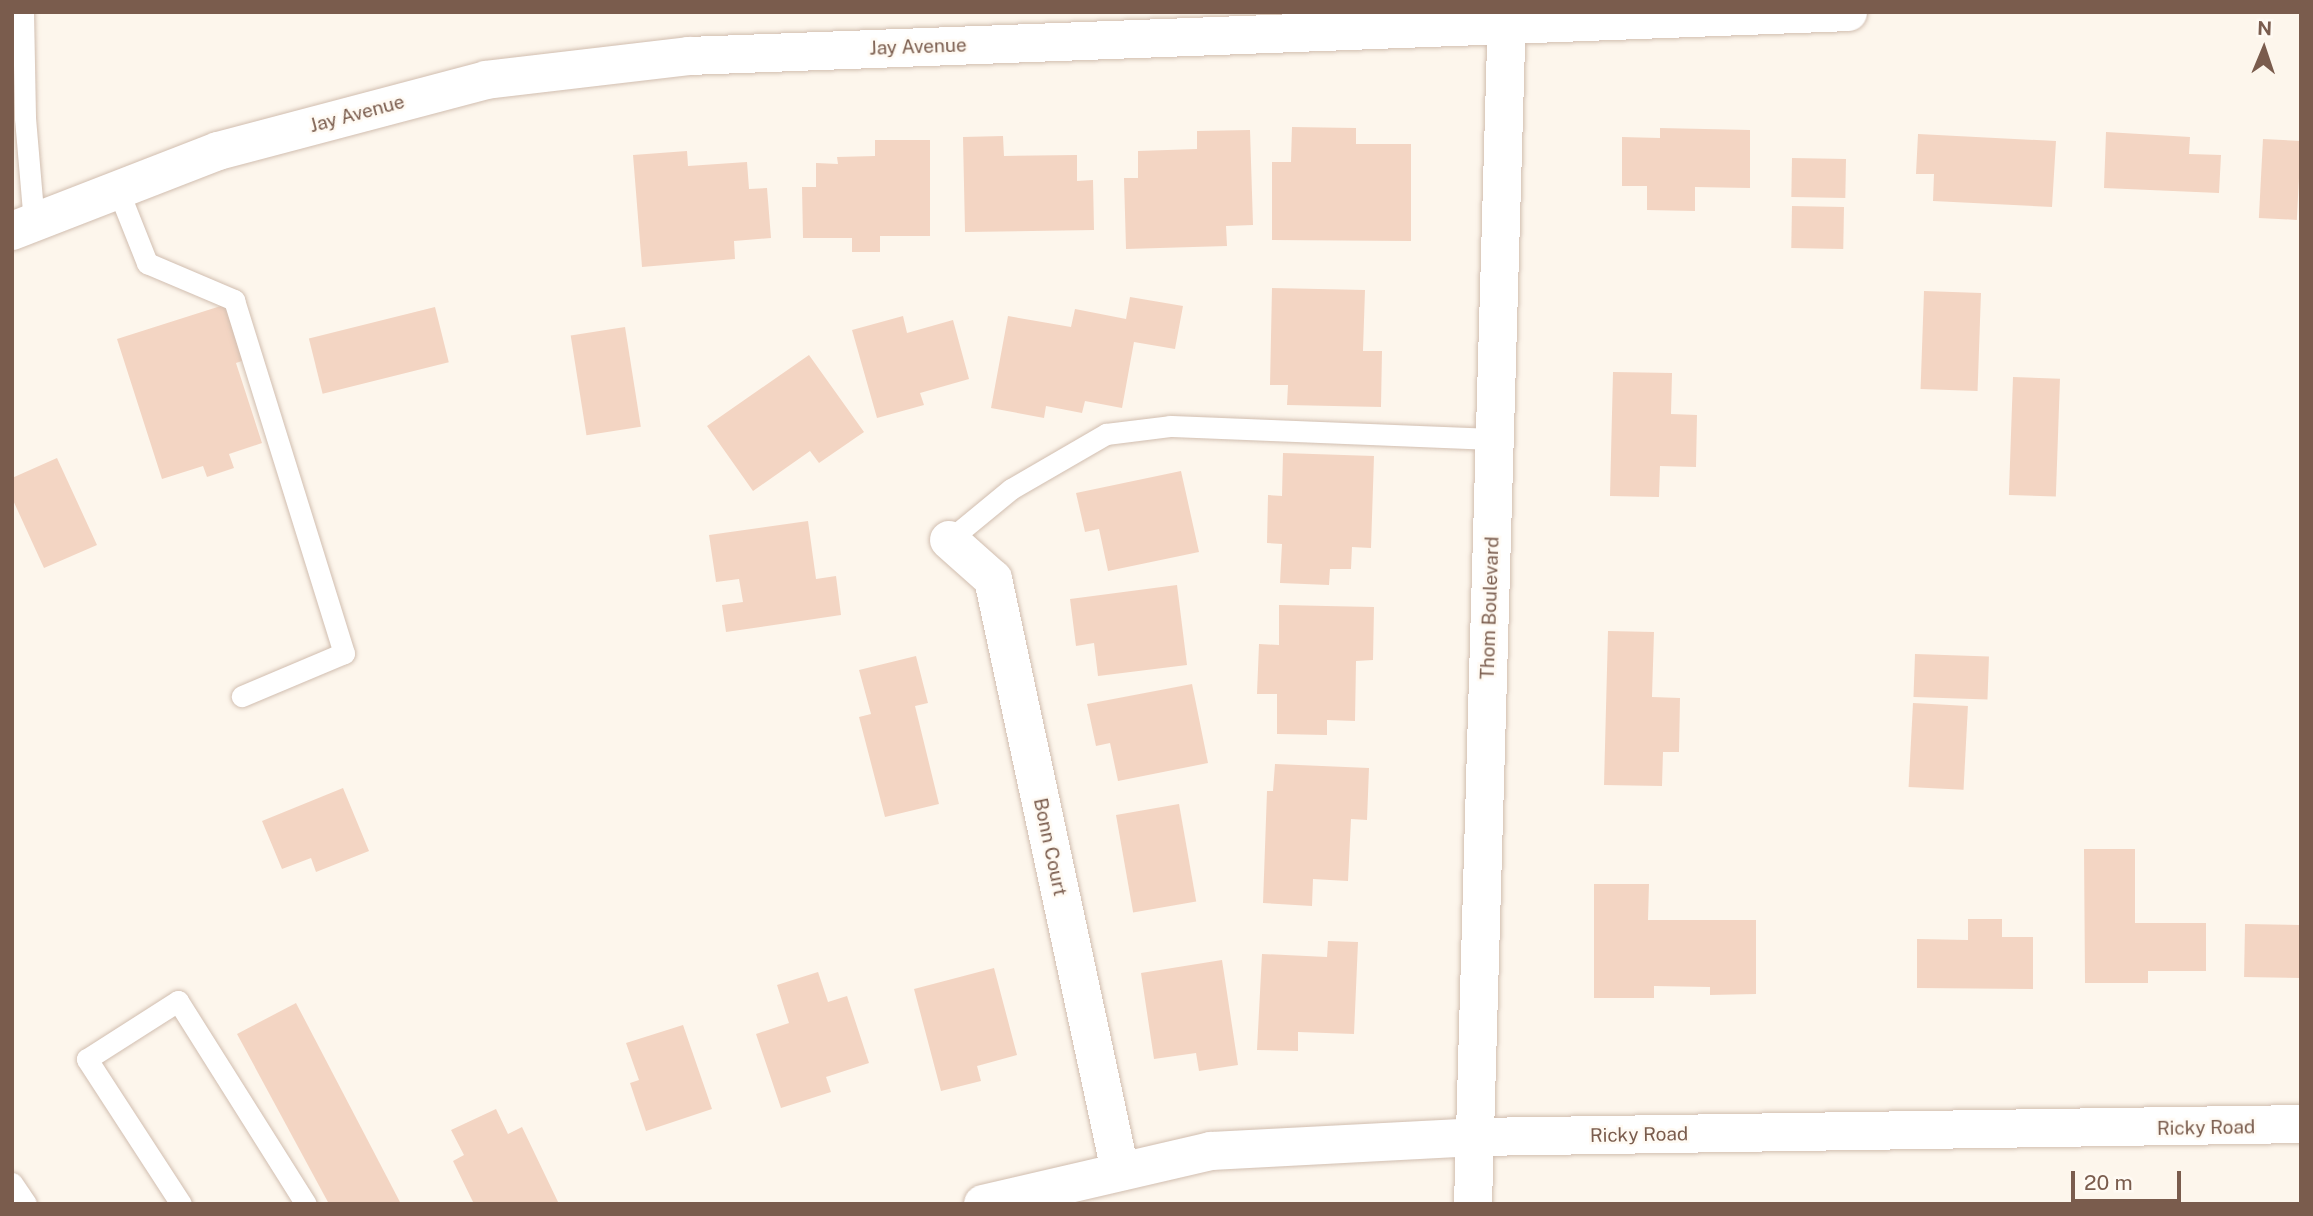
<!DOCTYPE html>
<style>
body{margin:0}
#map{position:relative;width:2313px;height:1216px;overflow:hidden;background:#fdf6ec;font-family:"Public Sans",sans-serif}
div>[style]{position:absolute}
.building>*{inset:0;background:#f3d5c3;transform-origin:0 0}
.roads{filter:drop-shadow(0 0 2px #d1beb0) drop-shadow(0 0 2px #d1beb0)}
.lane>*{height:21px;margin:-10.5px;padding:0 10.5px;transform-origin:10.5px;border-radius:10.5px;background:#fff}
.street>*{height:38px;margin:-19px;padding:0 19px;transform-origin:19px;border-radius:19px;background:#fff}
span{translate:-50% -50%;white-space:nowrap;text-align:center;line-height:1.15;-webkit-text-stroke:5px #fffaf3;paint-order:stroke}
.street-label{font-size:19px;color:#7a5c4d}
.frame{position:absolute;inset:0;border:14px solid #7a5c4d;pointer-events:none}
.north{position:absolute;left:2229px;top:14px;width:70px;height:70px;-webkit-text-stroke:5px #fffaf3;paint-order:stroke;rotate:2deg;font-size:19px;font-weight:700;line-height:28px;text-align:center;color:#7a5c4d}
.north::after{content:'';display:block;margin:auto;width:24px;height:32px;background:#7a5c4d;clip-path:polygon(50% 0,100% 100%,50% 72%,0 100%)}
.scale{position:absolute;left:2071px;top:1171px;width:110px;height:32px;box-sizing:border-box;border:4px solid #7a5c4d;border-top:0;padding-left:9px;font-size:21px;line-height:24px;white-space:nowrap;color:#7a5c4d;-webkit-text-stroke:5px #fffaf3;paint-order:stroke}
</style>
<div id="map">
<div class="building">
<div style="clip-path:polygon(1292px 127px,1356px 128px,1356px 144px,1411px 144px,1411px 241px,1272px 240px,1272px 162px,1291px 162px)"></div>
<div style="clip-path:polygon(1660px 128px,1750px 130px,1750px 188px,1695px 187px,1695px 211px,1647px 210px,1647px 186px,1622px 186px,1622px 137px,1660px 138px)"></div>
<div style="clip-path:polygon(1250px 130px,1253px 225px,1226px 226px,1227px 246px,1126px 249px,1124px 178px,1138px 178px,1138px 151px,1197px 149px,1197px 131px)"></div>
<div style="clip-path:polygon(2106px 132px,2190px 137px,2189px 154px,2221px 155px,2219px 193px,2104px 188px)"></div>
<div style="clip-path:polygon(1918px 134px,2056px 141px,2052px 207px,1933px 201px,1934px 174px,1916px 174px)"></div>
<div style="clip-path:polygon(1003px 136px,1004px 156px,1077px 155px,1077px 181px,1093px 180px,1094px 230px,965px 232px,963px 137px)"></div>
<div style="left:2263px;top:139px;width:38px;height:79px;rotate:3deg"></div>
<div style="clip-path:polygon(875px 140px,930px 140px,930px 236px,880px 236px,880px 252px,852px 252px,852px 238px,803px 238px,802px 187px,816px 187px,816px 163px,838px 164px,837px 157px,875px 156px)"></div>
<div style="clip-path:polygon(687px 151px,688px 166px,747px 162px,749px 189px,767px 188px,771px 238px,734px 241px,735px 259px,642px 267px,633px 155px)"></div>
<div style="left:1792px;top:158px;width:54px;height:39px;rotate:1deg"></div>
<div style="left:1792px;top:206px;width:52px;height:42px;rotate:1deg"></div>
<div style="clip-path:polygon(1272px 288px,1365px 290px,1363px 351px,1382px 351px,1381px 407px,1287px 405px,1288px 385px,1270px 385px)"></div>
<div style="left:1924px;top:291px;width:57px;height:98px;rotate:2deg"></div>
<div style="clip-path:polygon(1130px 297px,1183px 306px,1175px 349px,1134px 342px,1122px 408px,1085px 401px,1082px 413px,1046px 406px,1044px 418px,991px 408px,1008px 316px,1071px 327px,1075px 309px,1126px 319px)"></div>
<div style="clip-path:polygon(227px 304px,245px 360px,236px 363px,262px 443px,229px 454px,234px 468px,207px 477px,203px 466px,162px 479px,117px 339px)"></div>
<div style="left:435px;top:307px;width:57px;height:130px;rotate:76deg"></div>
<div style="clip-path:polygon(903px 316px,907px 333px,953px 320px,969px 379px,920px 393px,924px 405px,877px 418px,852px 330px)"></div>
<div style="left:625px;top:327px;width:101px;height:55px;rotate:81deg"></div>
<div style="clip-path:polygon(809px 355px,864px 432px,819px 463px,810px 451px,753px 491px,707px 426px)"></div>
<div style="clip-path:polygon(1613px 372px,1672px 373px,1671px 414px,1697px 415px,1696px 467px,1660px 466px,1659px 497px,1610px 496px)"></div>
<div style="left:2013px;top:377px;width:47px;height:118px;rotate:2deg"></div>
<div style="clip-path:polygon(1283px 453px,1374px 456px,1371px 548px,1352px 547px,1351px 569px,1330px 569px,1329px 585px,1280px 583px,1282px 544px,1267px 543px,1268px 495px,1282px 496px)"></div>
<div style="clip-path:polygon(57px 458px,97px 545px,44px 568px,12px 498px,12px 478px)"></div>
<div style="clip-path:polygon(1181px 471px,1199px 552px,1108px 571px,1099px 529px,1085px 532px,1076px 493px)"></div>
<div style="clip-path:polygon(808px 521px,816px 579px,836px 576px,841px 615px,726px 632px,722px 605px,743px 602px,739px 579px,716px 582px,709px 535px)"></div>
<div style="clip-path:polygon(1177px 585px,1187px 665px,1098px 676px,1094px 643px,1076px 646px,1070px 599px)"></div>
<div style="clip-path:polygon(1279px 605px,1374px 607px,1373px 660px,1356px 661px,1355px 721px,1327px 720px,1327px 735px,1277px 734px,1277px 694px,1257px 694px,1259px 644px,1279px 645px)"></div>
<div style="clip-path:polygon(1608px 631px,1654px 632px,1652px 697px,1680px 698px,1679px 752px,1663px 752px,1662px 786px,1604px 785px)"></div>
<div style="left:1915px;top:654px;width:74px;height:43px;rotate:2deg"></div>
<div style="clip-path:polygon(916px 656px,928px 703px,915px 706px,939px 804px,885px 817px,859px 717px,871px 714px,859px 670px)"></div>
<div style="clip-path:polygon(1192px 684px,1208px 763px,1118px 781px,1110px 743px,1096px 746px,1087px 704px)"></div>
<div style="left:1913px;top:703px;width:55px;height:84px;rotate:3deg"></div>
<div style="clip-path:polygon(1275px 764px,1369px 768px,1367px 820px,1351px 819px,1348px 881px,1313px 879px,1312px 906px,1263px 903px,1267px 791px,1273px 791px)"></div>
<div style="clip-path:polygon(343px 788px,369px 851px,316px 872px,311px 858px,282px 869px,262px 821px)"></div>
<div style="left:1179px;top:804px;width:99px;height:64px;rotate:80deg"></div>
<div style="clip-path:polygon(2084px 849px,2135px 849px,2135px 923px,2206px 923px,2206px 971px,2148px 971px,2148px 983px,2085px 983px)"></div>
<div style="clip-path:polygon(1594px 884px,1649px 884px,1648px 920px,1756px 920px,1756px 994px,1710px 995px,1710px 987px,1654px 986px,1654px 998px,1594px 998px)"></div>
<div style="clip-path:polygon(1968px 919px,2002px 919px,2002px 937px,2033px 937px,2033px 989px,1917px 988px,1917px 939px,1968px 940px)"></div>
<div style="left:2245px;top:924px;width:56px;height:53px;rotate:1deg"></div>
<div style="clip-path:polygon(1328px 941px,1358px 942px,1354px 1034px,1298px 1032px,1298px 1051px,1257px 1050px,1262px 954px,1327px 957px)"></div>
<div style="clip-path:polygon(1222px 960px,1238px 1065px,1199px 1071px,1196px 1053px,1154px 1059px,1141px 973px)"></div>
<div style="clip-path:polygon(994px 968px,1017px 1055px,977px 1066px,981px 1081px,941px 1091px,914px 989px)"></div>
<div style="clip-path:polygon(818px 972px,828px 1002px,847px 996px,869px 1063px,826px 1077px,831px 1092px,781px 1108px,756px 1034px,789px 1023px,777px 985px)"></div>
<div style="clip-path:polygon(296px 1003px,401px 1204px,329px 1204px,237px 1034px)"></div>
<div style="clip-path:polygon(683px 1025px,712px 1109px,646px 1131px,630px 1083px,639px 1080px,626px 1043px)"></div>
<div style="clip-path:polygon(496px 1109px,508px 1134px,522px 1127px,559px 1204px,474px 1204px,453px 1161px,464px 1155px,451px 1130px)"></div>
</div>
<div class="roads">
<div class="lane">
<div style="left:23px;top:12px;width:106px;rotate:88.9deg"></div>
<div style="left:25px;top:118px;width:105px;rotate:85.1deg"></div>
<div style="left:118px;top:190px;width:79px;rotate:68.3deg"></div>
<div style="left:147px;top:263px;width:95px;rotate:23deg"></div>
<div style="left:234px;top:300px;width:370px;rotate:72.7deg"></div>
<div style="left:344px;top:653px;width:111px;rotate:157.1deg"></div>
<div style="left:949px;top:540px;width:80px;rotate:-39.4deg"></div>
<div style="left:1011px;top:489px;width:110px;rotate:-30.1deg"></div>
<div style="left:1106px;top:434px;width:64px;rotate:-7.1deg"></div>
<div style="left:1170px;top:426px;width:325px;rotate:2.3deg"></div>
<div style="left:12px;top:1183px;width:25px;rotate:56deg"></div>
<div style="left:181px;top:1204px;width:173px;rotate:-123deg"></div>
<div style="left:87px;top:1059px;width:108px;rotate:-32.5deg"></div>
<div style="left:178px;top:1001px;width:240px;rotate:57.8deg"></div>
</div>
<div class="street">
<div style="left:12px;top:231px;width:221px;rotate:-21.2deg"></div>
<div style="left:218px;top:151px;width:277px;rotate:-14.8deg"></div>
<div style="left:486px;top:80px;width:204px;rotate:-6.7deg"></div>
<div style="left:689px;top:56px;width:1160px;rotate:-2.17deg"></div>
<div style="left:949px;top:540px;width:59px;rotate:41.6deg"></div>
<div style="left:993px;top:579px;width:605px;rotate:77.89deg"></div>
<div style="left:983px;top:1204px;width:234px;rotate:-13.1deg"></div>
<div style="left:1211px;top:1151px;width:265px;rotate:-3deg"></div>
<div style="left:1476px;top:1137px;width:825px;rotate:-0.9deg"></div>
<div style="left:1473px;top:1204px;width:1192px;rotate:-88.37deg"></div>
</div>
</div>
<div class="street-label">
<span style="left:918px;top:47px;rotate:-2deg">Jay Avenue</span>
<span style="left:357px;top:114px;rotate:-15deg">Jay Avenue</span>
<span style="left:1490px;top:608px;rotate:-88deg">Thom Boulevard</span>
<span style="left:1050px;top:847px;rotate:78deg">Bonn Court</span>
<span style="left:2206px;top:1128px;rotate:-1deg">Ricky Road</span>
<span style="left:1639px;top:1135px;rotate:-1deg">Ricky Road</span>
</div>
<div class="frame"></div>
<div class="north">N</div>
<div class="scale">20 m</div>
</div>
